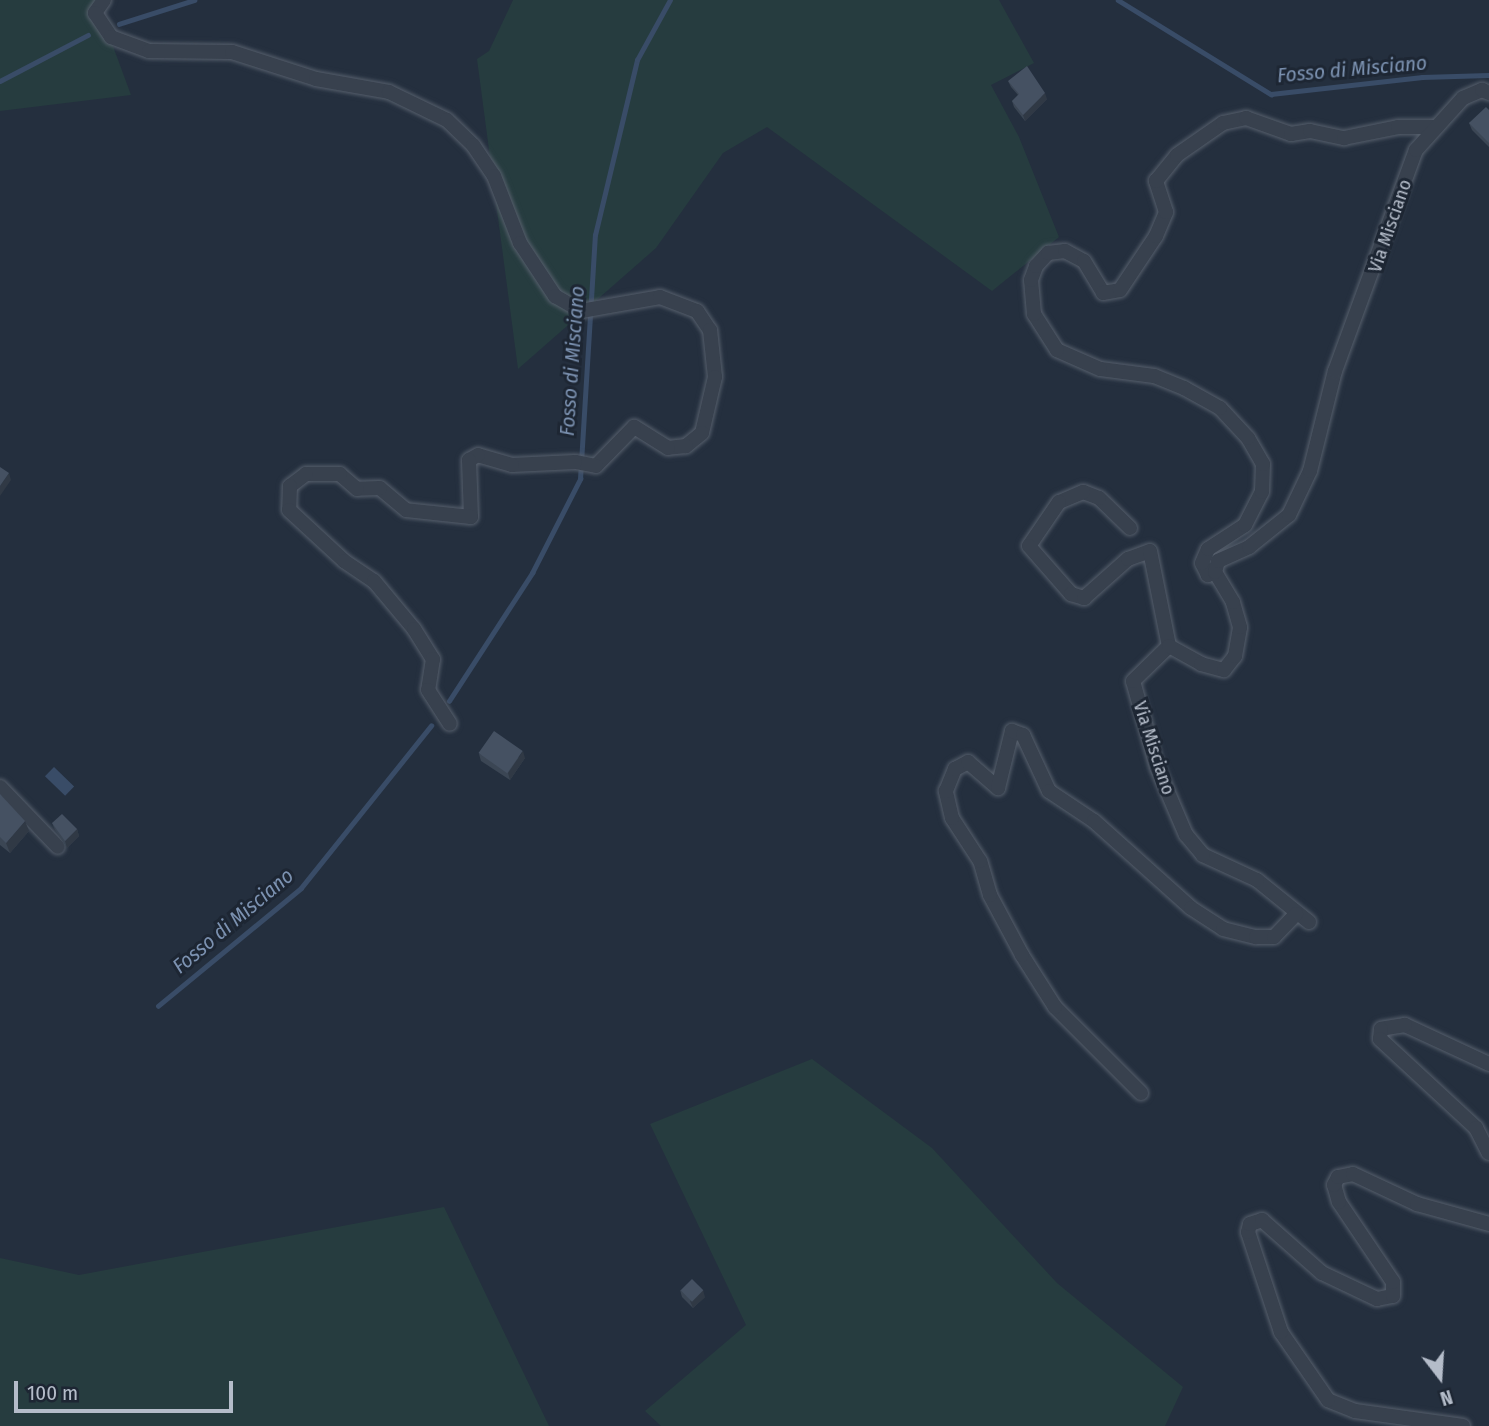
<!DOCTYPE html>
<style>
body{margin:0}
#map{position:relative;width:1489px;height:1426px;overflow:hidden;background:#242f3e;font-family:"Fira Sans Condensed",sans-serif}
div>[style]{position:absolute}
.green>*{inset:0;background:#263c3f}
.water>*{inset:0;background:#394c67;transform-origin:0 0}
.stream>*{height:4.5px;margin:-2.25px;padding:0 2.25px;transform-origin:2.25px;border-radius:2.25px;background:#394c67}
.roads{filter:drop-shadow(0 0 2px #565f6c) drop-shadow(0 0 2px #565f6c)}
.street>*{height:14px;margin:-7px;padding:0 7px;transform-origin:7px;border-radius:7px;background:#38414e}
.wall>*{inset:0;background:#3b4654}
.shaded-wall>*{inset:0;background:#303945}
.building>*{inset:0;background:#455162;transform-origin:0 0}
span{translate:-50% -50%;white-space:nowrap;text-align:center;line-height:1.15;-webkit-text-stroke:6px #1d2633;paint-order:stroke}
.street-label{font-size:19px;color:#b4bcc9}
.water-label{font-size:21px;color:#7c92b1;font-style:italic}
.north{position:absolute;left:1405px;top:1342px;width:70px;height:70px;-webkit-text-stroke:5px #1d2633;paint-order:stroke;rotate:163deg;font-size:19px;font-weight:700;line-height:28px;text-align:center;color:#b4bcc9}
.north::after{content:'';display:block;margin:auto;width:24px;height:32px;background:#b4bcc9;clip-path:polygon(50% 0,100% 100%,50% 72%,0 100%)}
.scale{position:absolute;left:14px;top:1381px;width:219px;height:32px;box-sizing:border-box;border:4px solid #b4bcc9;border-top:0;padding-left:9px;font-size:21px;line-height:24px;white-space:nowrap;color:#b4bcc9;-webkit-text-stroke:5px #1d2633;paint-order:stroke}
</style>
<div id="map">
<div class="green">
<div style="clip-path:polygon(0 0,96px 0,131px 95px,0 111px)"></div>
<div style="clip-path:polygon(513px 0,999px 0,1034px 63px,991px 85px,1019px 137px,1059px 237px,992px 291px,767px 127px,723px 153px,656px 248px,518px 369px,477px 59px,489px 51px)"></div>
<div style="clip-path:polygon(812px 1059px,932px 1148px,1057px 1283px,1183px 1387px,1165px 1426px,661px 1426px,645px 1411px,746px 1325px,650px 1124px)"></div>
<div style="clip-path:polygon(444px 1207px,549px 1426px,0 1426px,0 1258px,79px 1275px)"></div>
</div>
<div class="water">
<div style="left:54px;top:767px;width:28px;height:13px;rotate:44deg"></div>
</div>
<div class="stream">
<div style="left:1118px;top:0;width:180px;rotate:31.6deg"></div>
<div style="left:1271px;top:94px;width:152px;rotate:-6.4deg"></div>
<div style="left:1422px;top:77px;width:67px;rotate:-1.7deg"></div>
<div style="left:119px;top:24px;width:79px;rotate:-17.7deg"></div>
<div style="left:0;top:81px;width:99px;rotate:-27.6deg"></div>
<div style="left:449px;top:701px;width:153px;rotate:-57deg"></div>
<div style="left:532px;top:573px;width:106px;rotate:-62.9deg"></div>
<div style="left:580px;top:479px;width:244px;rotate:-86.5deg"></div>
<div style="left:595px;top:235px;width:180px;rotate:-76.5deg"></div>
<div style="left:637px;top:60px;width:68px;rotate:-61.2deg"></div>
<div style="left:158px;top:1006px;width:185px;rotate:-39.5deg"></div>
<div style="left:301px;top:888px;width:208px;rotate:-51.3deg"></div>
</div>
<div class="roads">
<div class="street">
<div style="left:104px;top:0;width:16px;rotate:125deg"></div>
<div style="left:95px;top:13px;width:29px;rotate:56deg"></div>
<div style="left:111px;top:37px;width:40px;rotate:20.2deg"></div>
<div style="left:149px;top:51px;width:83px;rotate:0.7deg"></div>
<div style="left:232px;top:52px;width:88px;rotate:17.8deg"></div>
<div style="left:316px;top:79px;width:74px;rotate:10.1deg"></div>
<div style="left:389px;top:92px;width:64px;rotate:25.8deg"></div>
<div style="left:447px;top:120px;width:36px;rotate:44deg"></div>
<div style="left:473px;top:145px;width:37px;rotate:56deg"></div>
<div style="left:494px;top:176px;width:72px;rotate:68.8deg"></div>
<div style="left:520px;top:243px;width:64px;rotate:56.6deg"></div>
<div style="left:555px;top:296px;width:30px;rotate:30deg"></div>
<div style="left:581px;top:311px;width:80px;rotate:-10deg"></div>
<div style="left:660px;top:297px;width:40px;rotate:21deg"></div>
<div style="left:697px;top:311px;width:23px;rotate:56deg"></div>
<div style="left:710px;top:330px;width:47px;rotate:83.9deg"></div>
<div style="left:715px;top:377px;width:57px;rotate:103.1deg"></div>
<div style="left:702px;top:433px;width:21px;rotate:141deg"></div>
<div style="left:686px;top:446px;width:18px;rotate:174deg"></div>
<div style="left:668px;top:448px;width:40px;rotate:-148deg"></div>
<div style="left:634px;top:427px;width:54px;rotate:134.3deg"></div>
<div style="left:596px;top:466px;width:21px;rotate:-169deg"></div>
<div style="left:575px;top:462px;width:63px;rotate:177.3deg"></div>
<div style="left:512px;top:465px;width:35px;rotate:-164deg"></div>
<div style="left:478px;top:455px;width:10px;rotate:151deg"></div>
<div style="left:469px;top:460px;width:57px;rotate:88deg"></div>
<div style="left:471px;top:517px;width:65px;rotate:-173.9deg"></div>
<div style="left:406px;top:510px;width:34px;rotate:-140deg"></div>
<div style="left:380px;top:488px;width:23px;rotate:178deg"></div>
<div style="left:357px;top:489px;width:23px;rotate:-139deg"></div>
<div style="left:340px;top:474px;width:34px;rotate:180deg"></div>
<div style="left:306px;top:474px;width:20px;rotate:143deg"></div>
<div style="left:290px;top:486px;width:24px;rotate:92deg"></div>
<div style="left:289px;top:510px;width:75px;rotate:42.8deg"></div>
<div style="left:344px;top:561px;width:36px;rotate:34deg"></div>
<div style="left:374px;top:581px;width:62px;rotate:50.2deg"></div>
<div style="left:414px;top:629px;width:36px;rotate:58deg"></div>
<div style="left:433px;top:659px;width:31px;rotate:99deg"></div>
<div style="left:428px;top:690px;width:40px;rotate:57.1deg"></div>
<div style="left:1130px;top:528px;width:43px;rotate:-135.9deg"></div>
<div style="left:1099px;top:498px;width:17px;rotate:-159deg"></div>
<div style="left:1083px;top:492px;width:26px;rotate:157deg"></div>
<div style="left:1059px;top:502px;width:53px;rotate:124.3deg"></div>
<div style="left:1029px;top:546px;width:64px;rotate:48.8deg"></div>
<div style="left:1071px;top:594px;width:14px;rotate:17deg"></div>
<div style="left:1084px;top:598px;width:59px;rotate:-41.6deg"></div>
<div style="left:1128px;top:559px;width:23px;rotate:-20deg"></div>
<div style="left:1150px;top:551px;width:97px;rotate:78.7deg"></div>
<div style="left:1215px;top:572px;width:8px;rotate:157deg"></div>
<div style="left:1208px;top:575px;width:13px;rotate:-117deg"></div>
<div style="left:1202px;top:563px;width:15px;rotate:-67deg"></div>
<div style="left:1208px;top:549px;width:44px;rotate:-33deg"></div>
<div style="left:1245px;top:525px;width:37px;rotate:-63deg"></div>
<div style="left:1262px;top:492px;width:28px;rotate:-88deg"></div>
<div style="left:1263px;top:464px;width:30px;rotate:-120deg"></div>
<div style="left:1248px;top:438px;width:41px;rotate:-133deg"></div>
<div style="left:1220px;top:408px;width:41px;rotate:-150.9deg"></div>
<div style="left:1184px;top:388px;width:32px;rotate:-158deg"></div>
<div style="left:1154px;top:376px;width:54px;rotate:-172.6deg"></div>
<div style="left:1100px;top:369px;width:47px;rotate:-156.2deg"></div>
<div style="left:1057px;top:350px;width:43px;rotate:-122.6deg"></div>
<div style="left:1034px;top:314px;width:34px;rotate:-95deg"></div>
<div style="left:1031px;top:280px;width:15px;rotate:-70deg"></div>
<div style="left:1036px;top:266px;width:18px;rotate:-47deg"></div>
<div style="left:1048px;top:253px;width:17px;rotate:-7deg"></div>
<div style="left:1065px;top:251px;width:21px;rotate:28deg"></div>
<div style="left:1084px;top:261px;width:37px;rotate:59deg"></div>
<div style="left:1103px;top:293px;width:17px;rotate:-10deg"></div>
<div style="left:1120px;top:290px;width:65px;rotate:-56.3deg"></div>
<div style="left:1156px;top:236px;width:26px;rotate:-67deg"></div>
<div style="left:1166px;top:212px;width:33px;rotate:-108deg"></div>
<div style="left:1156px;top:181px;width:33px;rotate:-51deg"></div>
<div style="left:1177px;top:155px;width:56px;rotate:-34.8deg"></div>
<div style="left:1223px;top:123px;width:24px;rotate:-12deg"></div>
<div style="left:1246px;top:118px;width:48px;rotate:19.6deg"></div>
<div style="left:1291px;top:134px;width:19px;rotate:-9deg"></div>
<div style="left:1310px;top:131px;width:35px;rotate:12deg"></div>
<div style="left:1344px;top:138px;width:55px;rotate:-11.5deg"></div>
<div style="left:1398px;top:127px;width:37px"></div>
<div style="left:0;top:787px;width:83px;rotate:46deg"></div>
<div style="left:1309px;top:922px;width:67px;rotate:-141.1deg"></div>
<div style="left:1257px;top:880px;width:60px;rotate:-155.2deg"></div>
<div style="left:1203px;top:855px;width:26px;rotate:-130deg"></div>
<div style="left:1186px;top:835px;width:74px;rotate:-113.1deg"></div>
<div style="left:1157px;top:767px;width:89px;rotate:-105.6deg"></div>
<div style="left:1133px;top:681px;width:50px;rotate:-44.2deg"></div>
<div style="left:1169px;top:646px;width:37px;rotate:29deg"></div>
<div style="left:1201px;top:664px;width:24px;rotate:15deg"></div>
<div style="left:1224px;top:670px;width:18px;rotate:-52deg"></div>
<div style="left:1235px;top:656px;width:29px;rotate:-80deg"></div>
<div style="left:1240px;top:627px;width:26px;rotate:-106deg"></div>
<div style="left:1233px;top:602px;width:35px;rotate:-121deg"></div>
<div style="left:1215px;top:572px;width:11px;rotate:-75deg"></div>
<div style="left:1218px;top:561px;width:34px;rotate:-24deg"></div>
<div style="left:1249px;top:547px;width:51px;rotate:-38.7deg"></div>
<div style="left:1289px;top:515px;width:49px;rotate:-64.5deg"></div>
<div style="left:1310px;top:471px;width:103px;rotate:-76deg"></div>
<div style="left:1335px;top:371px;width:235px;rotate:-69.9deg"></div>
<div style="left:1416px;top:150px;width:70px;rotate:-47.9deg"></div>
<div style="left:1463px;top:98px;width:21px;rotate:-23deg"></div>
<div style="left:1482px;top:90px;width:8px;rotate:23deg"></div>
<div style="left:1489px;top:1064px;width:93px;rotate:-155.1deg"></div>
<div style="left:1405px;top:1025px;width:24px;rotate:171deg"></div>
<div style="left:1381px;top:1029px;width:10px;rotate:96deg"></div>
<div style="left:1380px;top:1039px;width:131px;rotate:42.8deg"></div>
<div style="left:1476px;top:1128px;width:28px;rotate:63deg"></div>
<div style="left:1141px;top:1093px;width:122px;rotate:-135deg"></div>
<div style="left:1055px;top:1007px;width:62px;rotate:-122.4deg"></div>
<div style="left:1022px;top:955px;width:68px;rotate:-118.1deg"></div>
<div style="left:990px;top:895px;width:35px;rotate:-106deg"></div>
<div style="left:980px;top:861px;width:51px;rotate:-123.1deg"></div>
<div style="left:952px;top:818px;width:28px;rotate:-103deg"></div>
<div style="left:946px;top:791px;width:24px;rotate:-68deg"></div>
<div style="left:955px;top:769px;width:15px;rotate:-28deg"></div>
<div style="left:968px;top:762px;width:40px;rotate:41deg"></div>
<div style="left:998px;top:788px;width:59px;rotate:-76.2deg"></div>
<div style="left:1012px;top:731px;width:12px;rotate:20deg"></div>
<div style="left:1023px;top:735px;width:62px;rotate:65.1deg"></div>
<div style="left:1049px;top:791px;width:54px;rotate:33.7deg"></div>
<div style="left:1094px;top:821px;width:130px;rotate:41.9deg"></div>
<div style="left:1191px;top:908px;width:38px;rotate:33deg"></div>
<div style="left:1223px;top:929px;width:34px;rotate:14deg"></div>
<div style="left:1256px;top:937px;width:18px"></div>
<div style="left:1274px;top:937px;width:32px;rotate:-46deg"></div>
<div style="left:1463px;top:1426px;width:109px;rotate:-172.1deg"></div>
<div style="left:1355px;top:1411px;width:29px;rotate:-158deg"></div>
<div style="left:1328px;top:1400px;width:83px;rotate:-124.7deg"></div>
<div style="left:1281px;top:1332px;width:105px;rotate:-108.3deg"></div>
<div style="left:1248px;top:1232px;width:8px;rotate:-76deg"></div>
<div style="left:1250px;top:1224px;width:13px;rotate:-18deg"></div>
<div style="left:1262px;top:1220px;width:80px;rotate:41.5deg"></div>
<div style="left:1322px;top:1273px;width:61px;rotate:25.3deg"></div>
<div style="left:1377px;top:1299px;width:16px;rotate:-11deg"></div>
<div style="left:1393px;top:1296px;width:14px;rotate:-90deg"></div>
<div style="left:1393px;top:1282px;width:97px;rotate:-124deg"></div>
<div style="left:1339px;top:1202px;width:18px;rotate:-106deg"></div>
<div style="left:1334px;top:1185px;width:9px;rotate:-63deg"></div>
<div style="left:1338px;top:1177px;width:15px;rotate:-11deg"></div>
<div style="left:1353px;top:1174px;width:71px;rotate:25.1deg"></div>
<div style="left:1417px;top:1204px;width:75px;rotate:15.5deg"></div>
</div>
</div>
<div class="wall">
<div style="clip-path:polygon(1008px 81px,1047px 99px,1025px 121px,1014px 107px,1012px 101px,1018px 95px,1011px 87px)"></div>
<div style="clip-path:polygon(1489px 110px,1489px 147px,1472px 130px,1469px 123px)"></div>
<div style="clip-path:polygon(479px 754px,525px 758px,510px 780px,481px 761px)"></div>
<div style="clip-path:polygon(0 794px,29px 831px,10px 853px,0 845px)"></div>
<div style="clip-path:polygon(52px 823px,77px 829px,79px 836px,67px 848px,55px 830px)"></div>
<div style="clip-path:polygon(680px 1290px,705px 1297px,693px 1308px,682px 1297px)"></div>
</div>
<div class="shaded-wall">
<div style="clip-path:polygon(1045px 93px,1047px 99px,1025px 121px,1023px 115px)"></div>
<div style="clip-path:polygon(9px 473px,11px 480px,0 496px,0 486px)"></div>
<div style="clip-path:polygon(523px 751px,525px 758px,510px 780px,508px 773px)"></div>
<div style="clip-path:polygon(25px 821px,29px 831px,10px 853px,6px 843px)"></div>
<div style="clip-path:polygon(77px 829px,79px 836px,67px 848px,65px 841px)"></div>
<div style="clip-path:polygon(703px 1290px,705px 1297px,693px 1308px,690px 1301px)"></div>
</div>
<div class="building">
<div style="clip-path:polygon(1027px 66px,1045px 93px,1023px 115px,1012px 101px,1019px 94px,1008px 81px)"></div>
<div style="clip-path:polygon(1486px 107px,1489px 110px,1489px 143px,1469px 123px)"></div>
<div style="clip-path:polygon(0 467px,9px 473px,0 486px)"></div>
<div style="left:494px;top:731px;width:35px;height:27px;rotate:35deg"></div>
<div style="clip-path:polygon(0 794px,25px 821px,6px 843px,0 837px)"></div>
<div style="clip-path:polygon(62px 814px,77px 829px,65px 841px,52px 823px)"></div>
<div style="left:692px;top:1279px;width:16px;height:16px;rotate:45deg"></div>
</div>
<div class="street-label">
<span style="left:1390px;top:226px;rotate:-71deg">Via Misciano</span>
<span style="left:1154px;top:748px;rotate:72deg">Via Misciano</span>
</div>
<div class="water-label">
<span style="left:1352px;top:69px;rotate:-5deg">Fosso di Misciano</span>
<span style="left:572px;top:361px;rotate:-86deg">Fosso di Misciano</span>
<span style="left:233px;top:921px;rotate:-40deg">Fosso di Misciano</span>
</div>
<div class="north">N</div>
<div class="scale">100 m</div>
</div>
